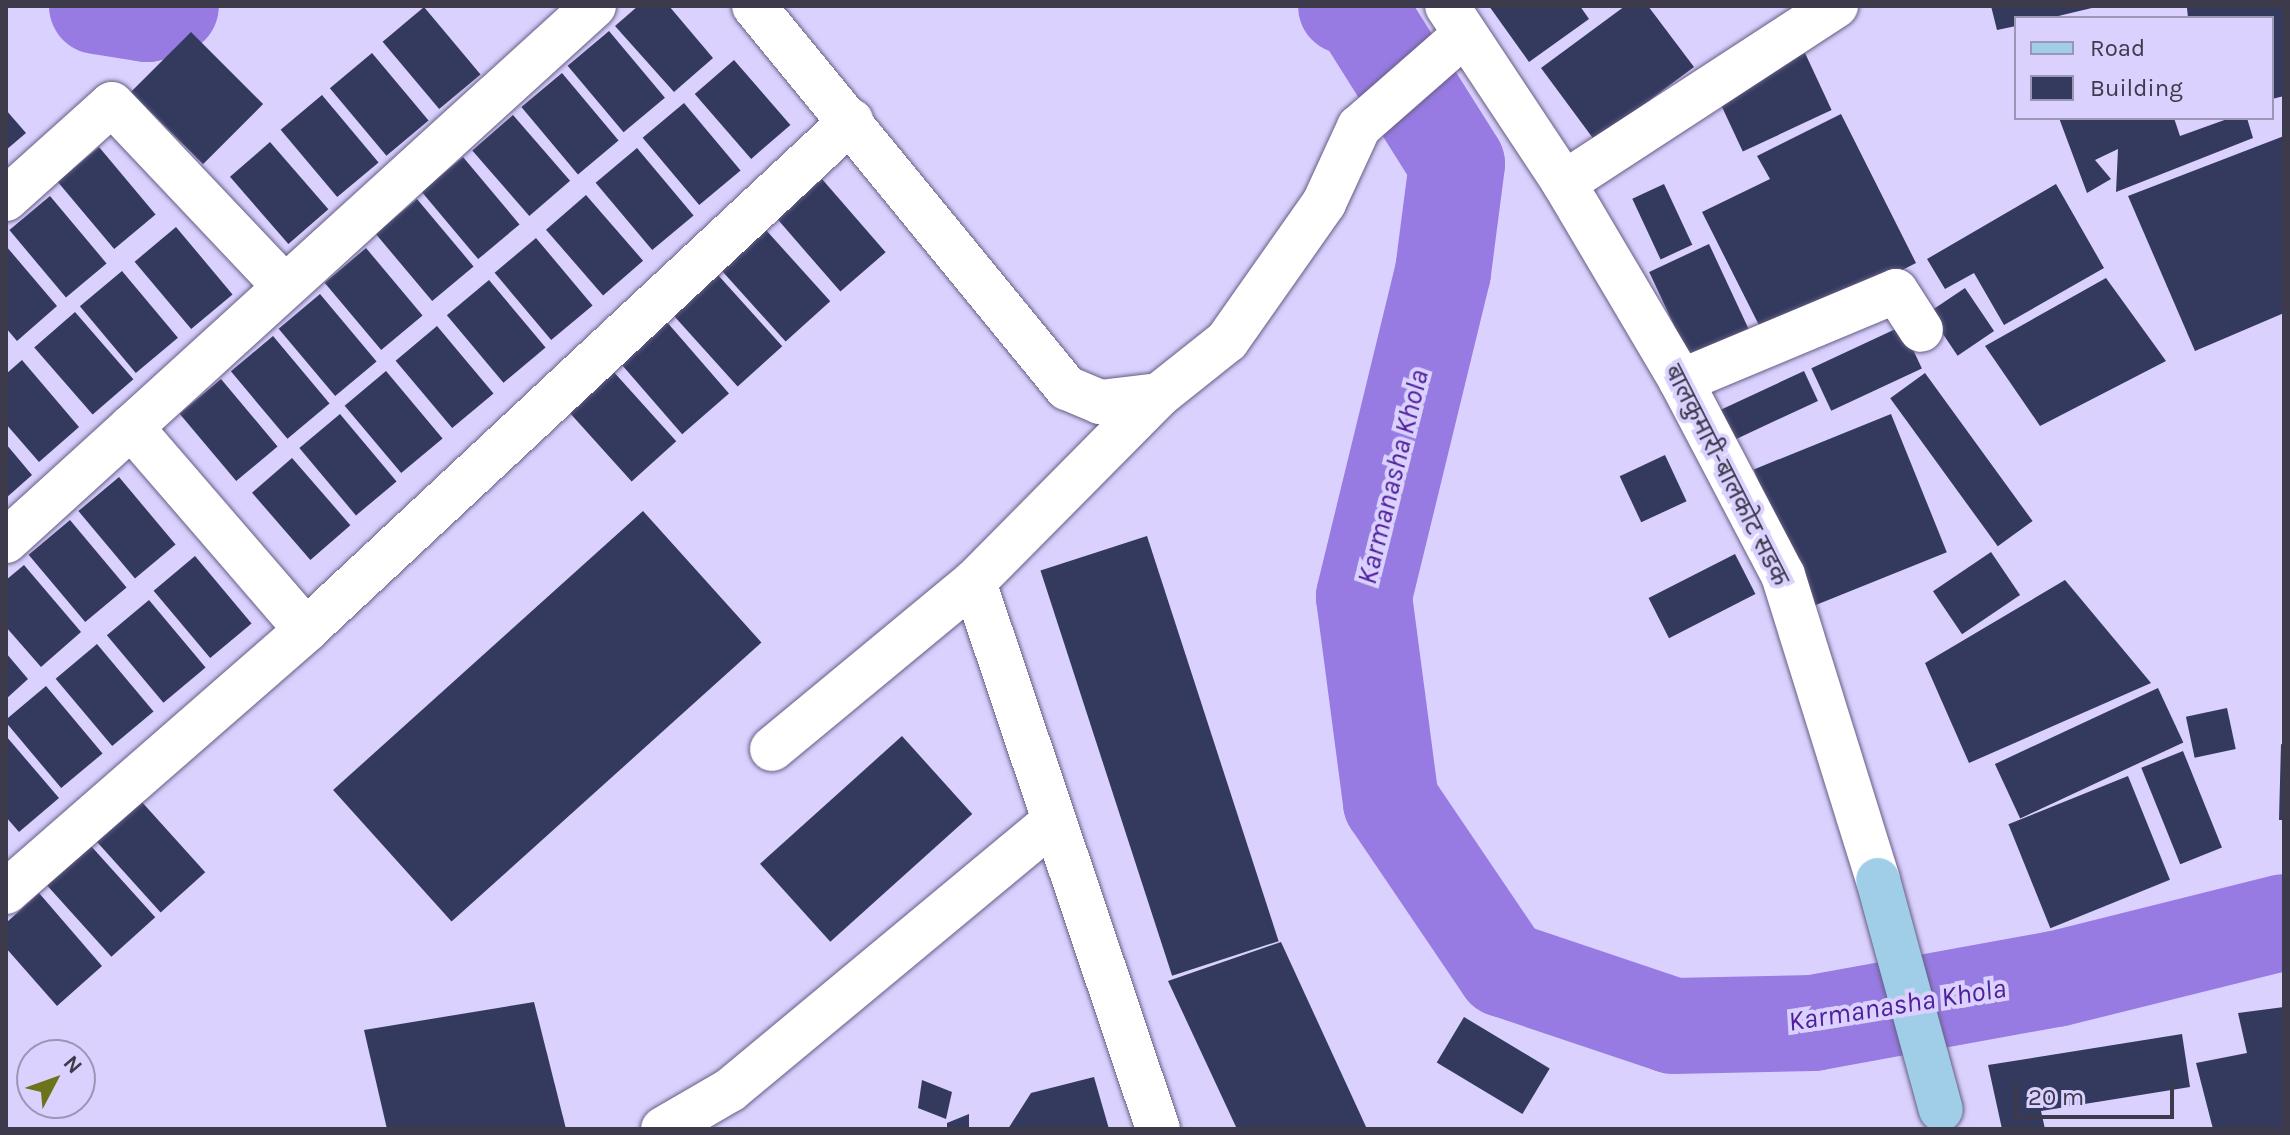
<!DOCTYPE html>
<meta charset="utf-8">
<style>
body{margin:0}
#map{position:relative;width:2290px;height:1135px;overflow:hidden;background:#dad1fe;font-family:Karla,"Noto Sans Devanagari",sans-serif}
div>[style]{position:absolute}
.river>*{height:96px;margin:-48px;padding:0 48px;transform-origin:48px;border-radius:48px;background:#977be2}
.building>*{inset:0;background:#333a5e;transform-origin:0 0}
.roads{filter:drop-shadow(0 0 2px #665e84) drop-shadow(0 0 2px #665e84)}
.minor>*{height:44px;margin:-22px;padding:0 22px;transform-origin:22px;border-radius:22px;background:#fff}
.major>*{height:44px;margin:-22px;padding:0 22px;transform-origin:22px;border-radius:22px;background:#a0cee8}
span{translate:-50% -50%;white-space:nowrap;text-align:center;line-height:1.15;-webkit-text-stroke:8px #dad1fe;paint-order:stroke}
.street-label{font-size:26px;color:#3d3a4b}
.water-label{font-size:28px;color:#50209a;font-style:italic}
.frame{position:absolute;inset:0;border:8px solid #3d3a4b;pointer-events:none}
.legend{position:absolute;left:2014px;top:16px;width:260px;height:104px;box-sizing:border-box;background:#dad1fe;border:2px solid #9b95b6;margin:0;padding:10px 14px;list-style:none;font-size:24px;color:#3d3a4b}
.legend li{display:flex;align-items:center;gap:16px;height:40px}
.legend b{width:40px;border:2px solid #9b95b6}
.north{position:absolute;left:16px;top:1039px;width:80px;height:80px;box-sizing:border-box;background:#dad1fe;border:2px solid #9b95b6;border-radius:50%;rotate:49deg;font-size:22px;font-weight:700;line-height:32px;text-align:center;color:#3d3a4b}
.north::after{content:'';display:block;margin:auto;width:28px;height:36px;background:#6b731b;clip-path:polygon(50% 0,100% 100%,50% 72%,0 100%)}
.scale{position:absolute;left:2014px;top:1083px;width:160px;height:36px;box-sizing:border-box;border:4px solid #3d3a4b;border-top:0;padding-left:10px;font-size:24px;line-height:28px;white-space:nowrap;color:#3d3a4b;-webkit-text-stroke:6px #dad1fe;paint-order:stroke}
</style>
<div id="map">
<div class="river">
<div style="left:97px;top:6px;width:51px;rotate:9.1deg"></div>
<div style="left:147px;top:14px;width:25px;rotate:-18deg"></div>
<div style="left:1346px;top:6px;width:17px;rotate:24deg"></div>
<div style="left:1362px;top:13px;width:178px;rotate:57.8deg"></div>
<div style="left:1457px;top:164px;width:109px;rotate:97.4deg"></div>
<div style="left:1443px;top:272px;width:334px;rotate:103.7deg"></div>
<div style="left:1364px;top:597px;width:207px;rotate:82.5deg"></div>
<div style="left:1391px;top:802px;width:202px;rotate:55.9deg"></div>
<div style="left:1504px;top:969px;width:178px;rotate:18.6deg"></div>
<div style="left:1673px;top:1026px;width:140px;rotate:-1.2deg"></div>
<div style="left:1813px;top:1023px;width:247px;rotate:-10.3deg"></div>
<div style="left:2056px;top:979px;width:235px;rotate:-14deg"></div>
</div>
<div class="building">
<div style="clip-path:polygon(638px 6px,669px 6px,713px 58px,674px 92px,615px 26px)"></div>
<div style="clip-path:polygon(1489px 6px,1580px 6px,1589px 19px,1529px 62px)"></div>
<div style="clip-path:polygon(1625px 6px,1648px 6px,1694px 67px,1595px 141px,1541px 68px)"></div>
<div style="clip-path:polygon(1991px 6px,2096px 6px,2096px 7px,2050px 18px,2016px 18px,2016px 26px,1997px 30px)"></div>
<div style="clip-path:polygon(2197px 6px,2284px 6px,2284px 96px,2272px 99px,2272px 18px,2188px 18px,2187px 8px)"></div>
<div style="left:424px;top:7px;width:88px;height:54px;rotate:50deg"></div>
<div style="left:609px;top:31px;width:87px;height:54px;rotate:50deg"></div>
<div style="left:191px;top:32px;width:102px;height:85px;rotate:45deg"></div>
<div style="left:372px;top:53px;width:88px;height:55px;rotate:50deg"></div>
<div style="left:1805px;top:53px;width:63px;height:98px;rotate:65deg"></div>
<div style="left:734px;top:60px;width:86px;height:52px;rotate:49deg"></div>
<div style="left:562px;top:73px;width:88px;height:53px;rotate:50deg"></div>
<div style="left:322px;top:95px;width:88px;height:54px;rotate:50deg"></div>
<div style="left:684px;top:103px;width:88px;height:54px;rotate:50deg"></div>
<div style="clip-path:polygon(6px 110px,26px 133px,6px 150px)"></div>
<div style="clip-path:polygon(1841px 114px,1916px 263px,1766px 339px,1702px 212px,1770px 179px,1757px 156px)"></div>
<div style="left:513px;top:115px;width:87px;height:54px;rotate:49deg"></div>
<div style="clip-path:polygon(2059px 118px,2174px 118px,2180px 136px,2230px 118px,2247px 118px,2253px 138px,2116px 192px,2118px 149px,2095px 160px,2111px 179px,2087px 193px)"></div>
<div style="clip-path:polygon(2284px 136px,2284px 313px,2195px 351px,2128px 196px)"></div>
<div style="left:270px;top:142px;width:89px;height:53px;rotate:49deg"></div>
<div style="left:99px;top:147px;width:88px;height:54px;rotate:50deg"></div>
<div style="left:637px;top:148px;width:88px;height:54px;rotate:50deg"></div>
<div style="left:463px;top:157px;width:88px;height:54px;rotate:50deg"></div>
<div style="left:822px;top:179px;width:97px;height:60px;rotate:49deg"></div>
<div style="left:1664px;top:184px;width:67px;height:35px;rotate:65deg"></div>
<div style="clip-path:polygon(2056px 184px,2104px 268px,2004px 325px,1974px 273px,1945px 289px,1927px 259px)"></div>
<div style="left:586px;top:195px;width:87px;height:53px;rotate:49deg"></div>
<div style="left:50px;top:196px;width:88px;height:53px;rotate:50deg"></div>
<div style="left:417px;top:199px;width:88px;height:54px;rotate:50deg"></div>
<div style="left:176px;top:227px;width:88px;height:54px;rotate:50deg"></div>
<div style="left:766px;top:230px;width:96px;height:60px;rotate:48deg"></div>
<div style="left:536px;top:238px;width:88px;height:54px;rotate:50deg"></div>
<div style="left:1709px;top:244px;width:109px;height:66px;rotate:65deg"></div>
<div style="clip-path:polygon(6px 246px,57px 306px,17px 341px,6px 328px)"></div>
<div style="left:366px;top:248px;width:88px;height:54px;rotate:50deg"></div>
<div style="left:122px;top:271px;width:87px;height:55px;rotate:50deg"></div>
<div style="left:718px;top:275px;width:96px;height:60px;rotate:48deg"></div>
<div style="clip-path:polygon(2106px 278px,2166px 361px,2040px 426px,1985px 346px)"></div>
<div style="left:489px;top:280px;width:88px;height:55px;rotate:50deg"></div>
<div style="left:1965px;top:288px;width:52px;height:44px;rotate:56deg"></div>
<div style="left:320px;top:294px;width:88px;height:54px;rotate:50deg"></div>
<div style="left:75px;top:312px;width:89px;height:54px;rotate:49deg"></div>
<div style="left:666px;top:321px;width:96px;height:62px;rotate:49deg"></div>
<div style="left:437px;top:326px;width:88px;height:54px;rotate:50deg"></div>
<div style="left:1902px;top:326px;width:47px;height:100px;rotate:65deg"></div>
<div style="left:273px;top:336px;width:88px;height:55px;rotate:50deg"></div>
<div style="clip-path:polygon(22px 360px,79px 427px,39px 462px,6px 424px,6px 374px)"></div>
<div style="left:612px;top:370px;width:96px;height:60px;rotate:48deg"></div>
<div style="left:386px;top:371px;width:88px;height:54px;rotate:50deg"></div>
<div style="left:1804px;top:371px;width:33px;height:96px;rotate:65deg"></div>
<div style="left:1925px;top:373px;width:183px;height:43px;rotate:54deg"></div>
<div style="left:221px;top:379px;width:88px;height:54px;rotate:50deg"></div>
<div style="left:340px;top:414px;width:88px;height:53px;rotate:50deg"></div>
<div style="left:1891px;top:414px;width:149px;height:148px;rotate:68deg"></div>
<div style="clip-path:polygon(6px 444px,32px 475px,6px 498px)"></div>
<div style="left:1665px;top:455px;width:51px;height:50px;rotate:65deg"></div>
<div style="left:292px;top:458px;width:89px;height:53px;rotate:49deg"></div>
<div style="left:119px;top:477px;width:88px;height:53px;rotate:50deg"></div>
<div style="left:643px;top:511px;width:177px;height:417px;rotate:48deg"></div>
<div style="left:70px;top:520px;width:88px;height:54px;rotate:50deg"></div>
<div style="left:1147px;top:536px;width:426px;height:112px;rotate:72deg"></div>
<div style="left:1991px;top:552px;width:52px;height:70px;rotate:56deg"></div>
<div style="left:1735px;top:554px;width:45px;height:97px;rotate:63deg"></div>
<div style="left:195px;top:556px;width:88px;height:54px;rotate:50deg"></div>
<div style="clip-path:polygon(24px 565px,81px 632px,41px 667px,6px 627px,6px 580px)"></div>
<div style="clip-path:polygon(2065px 580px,2151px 683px,1969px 763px,1925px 663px)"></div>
<div style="left:149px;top:600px;width:88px;height:55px;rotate:50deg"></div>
<div style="left:97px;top:644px;width:88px;height:54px;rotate:50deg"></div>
<div style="clip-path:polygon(6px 653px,28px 679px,6px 699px)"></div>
<div style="left:46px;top:686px;width:88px;height:54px;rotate:50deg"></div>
<div style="left:2158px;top:688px;width:60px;height:180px;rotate:65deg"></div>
<div style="left:2227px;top:708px;width:42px;height:42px;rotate:78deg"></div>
<div style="clip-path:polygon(6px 736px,59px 798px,19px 832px,6px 817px)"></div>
<div style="left:902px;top:736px;width:105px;height:191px;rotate:48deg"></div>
<div style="clip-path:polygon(2281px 744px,2284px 745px,2284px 820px,2279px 820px)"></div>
<div style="left:2183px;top:751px;width:104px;height:45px;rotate:68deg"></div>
<div style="left:2128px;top:776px;width:112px;height:129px;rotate:68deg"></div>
<div style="left:141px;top:801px;width:96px;height:60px;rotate:48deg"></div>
<div style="left:91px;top:846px;width:96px;height:59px;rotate:48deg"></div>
<div style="clip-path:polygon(39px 893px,102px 966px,57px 1006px,6px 948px,6px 923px)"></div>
<div style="clip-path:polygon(1281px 942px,1367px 1129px,1237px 1129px,1168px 981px)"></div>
<div style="clip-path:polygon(534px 1002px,566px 1129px,387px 1129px,364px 1030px)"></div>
<div style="clip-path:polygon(2284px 1007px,2284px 1129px,2213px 1129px,2196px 1063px,2247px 1053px,2238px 1013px)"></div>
<div style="left:1464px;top:1017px;width:100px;height:53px;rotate:31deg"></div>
<div style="clip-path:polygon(2182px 1034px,2190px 1087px,2041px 1111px,2045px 1129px,2002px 1129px,1988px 1065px)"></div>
<div style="clip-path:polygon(1094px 1077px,1109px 1129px,1008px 1129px,1031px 1093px)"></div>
<div style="clip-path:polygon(922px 1080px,952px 1092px,946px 1119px,918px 1108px)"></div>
<div style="clip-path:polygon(969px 1114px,969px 1129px,947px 1129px,947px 1123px)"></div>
</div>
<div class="roads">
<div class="minor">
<div style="left:754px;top:6px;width:494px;rotate:50.7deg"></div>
<div style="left:1067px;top:388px;width:36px;rotate:23deg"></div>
<div style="left:1100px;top:402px;width:59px;rotate:-6.8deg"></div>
<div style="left:1447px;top:6px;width:212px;rotate:56.5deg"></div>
<div style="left:1564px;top:183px;width:230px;rotate:59.4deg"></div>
<div style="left:1681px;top:381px;width:219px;rotate:62.3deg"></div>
<div style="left:1783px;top:575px;width:319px;rotate:72.7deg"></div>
<div style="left:1564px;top:183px;width:325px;rotate:-33.1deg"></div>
<div style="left:6px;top:199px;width:142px;rotate:-41.9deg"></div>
<div style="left:112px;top:104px;width:250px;rotate:46.6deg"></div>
<div style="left:1681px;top:381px;width:233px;rotate:-22.7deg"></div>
<div style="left:1896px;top:291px;width:46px;rotate:57.3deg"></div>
<div style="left:131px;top:427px;width:268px;rotate:49.2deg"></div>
<div style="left:6px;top:541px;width:795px;rotate:-42.3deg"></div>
<div style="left:974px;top:582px;width:577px;rotate:71.41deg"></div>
<div style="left:772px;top:749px;width:262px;rotate:-39.6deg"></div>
<div style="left:974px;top:582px;width:263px;rotate:-45.3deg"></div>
<div style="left:1159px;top:395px;width:87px;rotate:-38.5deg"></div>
<div style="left:1227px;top:341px;width:169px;rotate:-54.9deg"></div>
<div style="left:1324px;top:203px;width:84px;rotate:-65.3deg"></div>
<div style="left:1359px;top:127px;width:140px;rotate:-41.2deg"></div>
<div style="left:6px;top:892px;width:398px;rotate:-41.1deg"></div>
<div style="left:306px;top:630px;width:746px;rotate:-43.04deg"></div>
<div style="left:663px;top:1129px;width:78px;rotate:-30.2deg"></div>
<div style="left:730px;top:1090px;width:421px;rotate:-39.7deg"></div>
</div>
<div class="major">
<div style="left:1878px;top:880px;width:238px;rotate:74.7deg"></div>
</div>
</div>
<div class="street-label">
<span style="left:1727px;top:475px;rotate:63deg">बालकुमारी-बालकोट सडक</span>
</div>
<div class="water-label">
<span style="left:1393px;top:477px;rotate:-76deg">Karmanasha Khola</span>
<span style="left:1897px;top:1005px;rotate:-9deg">Karmanasha Khola</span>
</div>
<div class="frame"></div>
<ul class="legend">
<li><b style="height:10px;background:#a0cee8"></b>Road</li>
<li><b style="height:22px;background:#333a5e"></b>Building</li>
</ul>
<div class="north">N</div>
<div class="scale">20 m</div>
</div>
